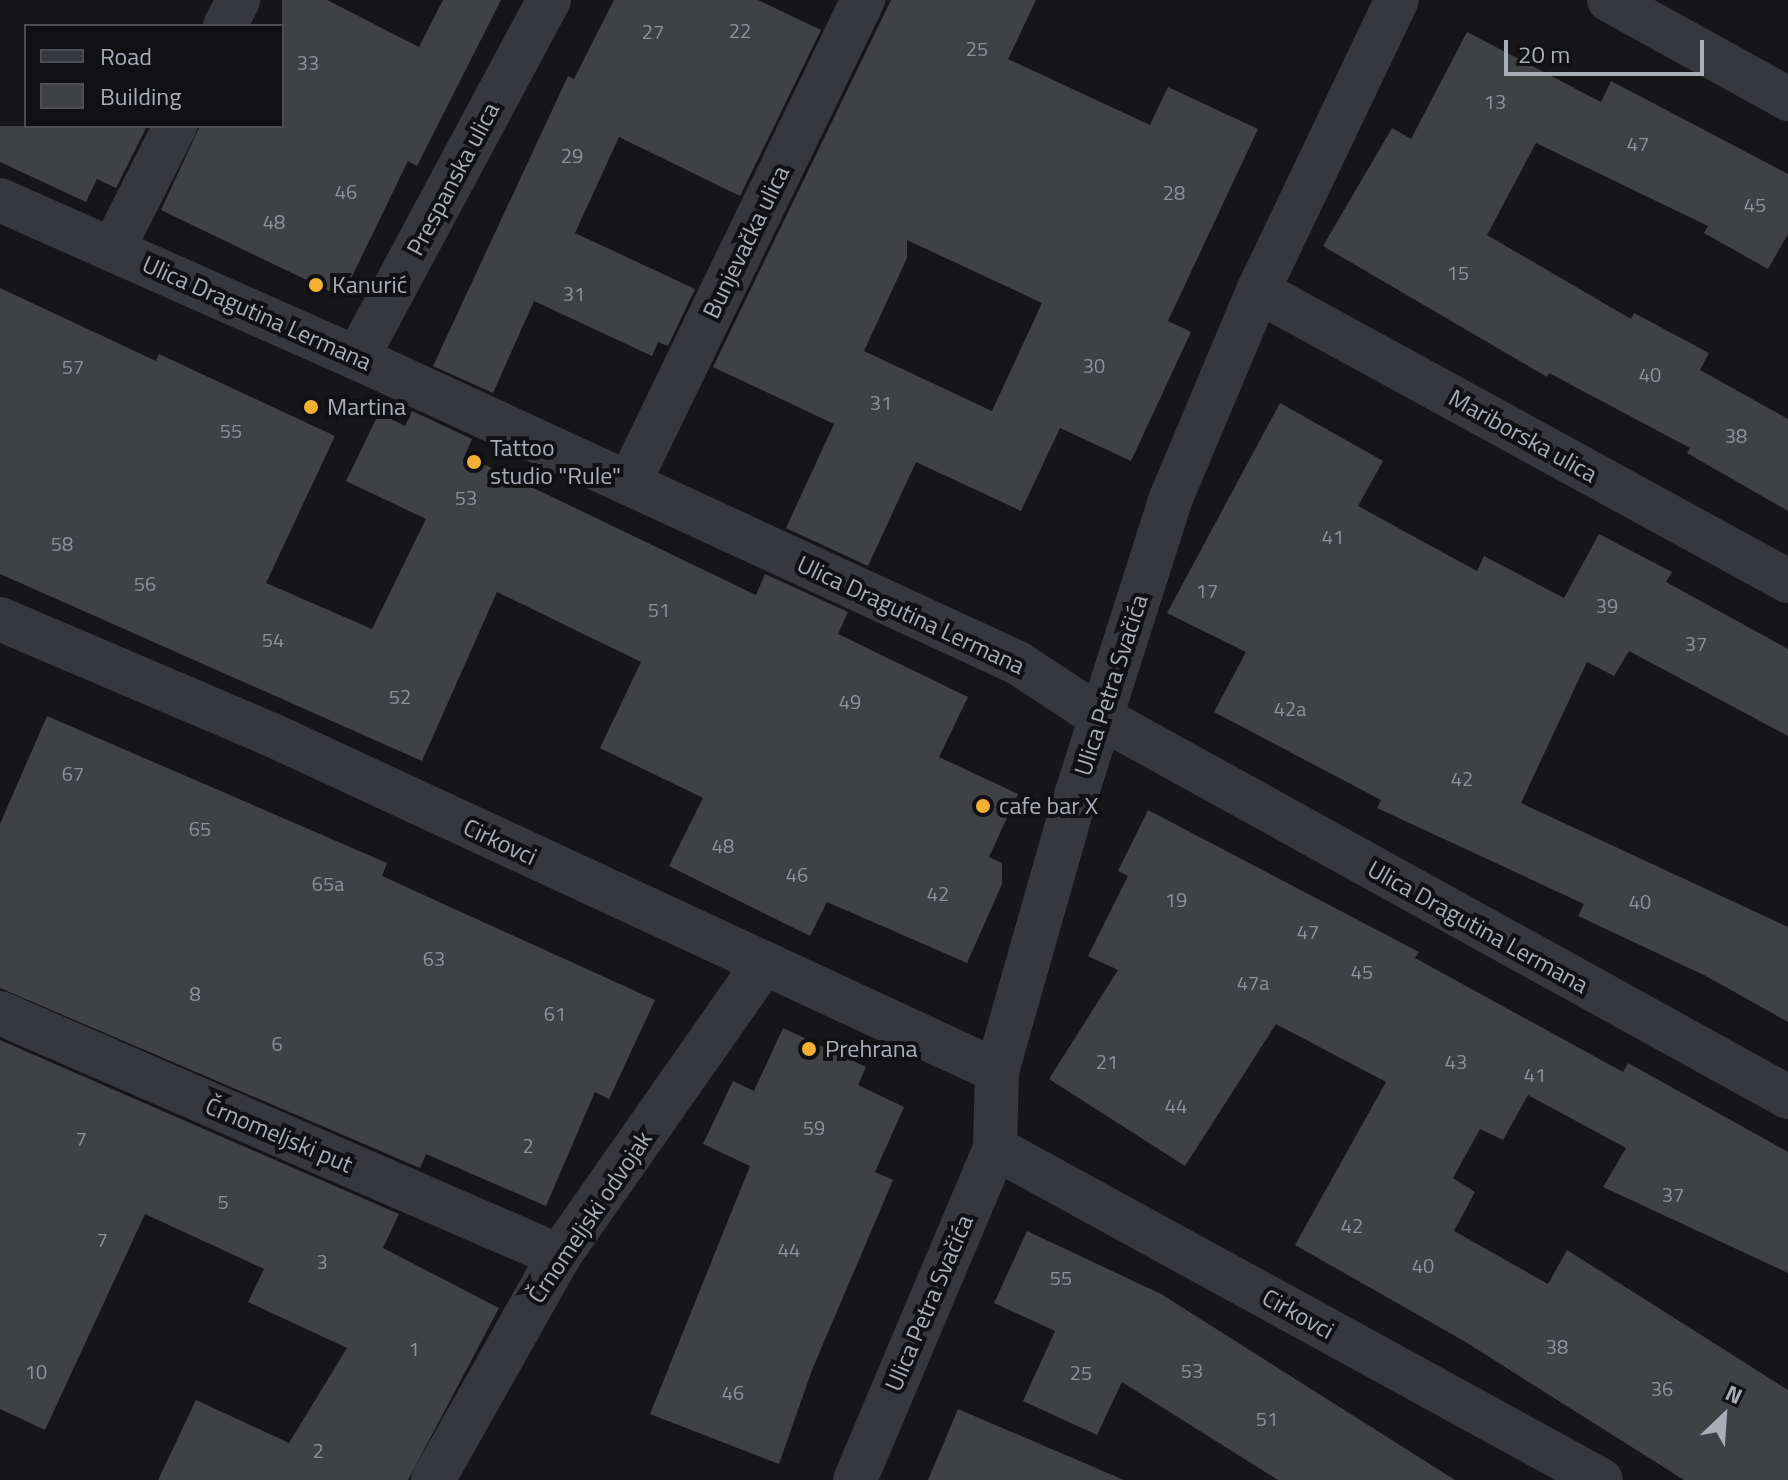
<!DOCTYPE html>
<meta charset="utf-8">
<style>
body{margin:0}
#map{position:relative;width:1788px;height:1480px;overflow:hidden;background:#161618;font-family:"Titillium Web",sans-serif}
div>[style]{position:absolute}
.building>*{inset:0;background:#404145}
.minor>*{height:44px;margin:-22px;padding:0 22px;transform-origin:22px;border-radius:22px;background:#37383d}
.dots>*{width:22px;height:22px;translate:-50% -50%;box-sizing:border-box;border:4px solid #111113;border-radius:50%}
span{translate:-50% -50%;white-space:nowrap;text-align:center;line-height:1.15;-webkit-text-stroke:8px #111113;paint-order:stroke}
.number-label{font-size:20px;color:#8e929b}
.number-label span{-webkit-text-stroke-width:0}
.street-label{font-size:24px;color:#a8adb8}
.poi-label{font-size:24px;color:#a8adb8}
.left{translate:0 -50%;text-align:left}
.legend{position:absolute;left:24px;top:24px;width:260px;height:104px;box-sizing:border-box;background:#111113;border:2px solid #4d4f55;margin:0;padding:10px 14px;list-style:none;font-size:24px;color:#a8adb8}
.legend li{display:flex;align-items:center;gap:16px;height:40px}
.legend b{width:40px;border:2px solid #4d4f55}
.north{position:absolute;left:1684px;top:1376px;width:80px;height:80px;-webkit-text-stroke:6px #111113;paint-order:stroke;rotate:25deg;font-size:22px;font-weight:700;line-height:32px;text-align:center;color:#a8adb8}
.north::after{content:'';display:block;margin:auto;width:28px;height:36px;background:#a8adb8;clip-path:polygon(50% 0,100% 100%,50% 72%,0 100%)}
.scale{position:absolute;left:1504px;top:40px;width:200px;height:36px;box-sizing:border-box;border:4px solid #a8adb8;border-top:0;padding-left:10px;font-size:24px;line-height:28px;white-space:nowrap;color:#a8adb8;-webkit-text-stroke:6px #111113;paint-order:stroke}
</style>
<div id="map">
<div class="building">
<div style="clip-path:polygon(282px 0,327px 0,419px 47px,443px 0,501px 0,417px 166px,408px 161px,342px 297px,161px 210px,200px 126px,282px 126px)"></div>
<div style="clip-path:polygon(614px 0,758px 0,821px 30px,740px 196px,619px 137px,575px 233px,695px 289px,668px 346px,658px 342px,652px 356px,534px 301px,493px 393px,433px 366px,568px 76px,574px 79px)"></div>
<div style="clip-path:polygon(evenodd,891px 0,1036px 0,1008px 59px,1150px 125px,1168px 87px,1258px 129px,1168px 321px,1191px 332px,1131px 461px,1060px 428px,1021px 511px,916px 462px,868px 566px,786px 528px,834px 424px,713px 367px,891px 0,907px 240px,1042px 303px,992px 411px,864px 351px,907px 258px,907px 240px)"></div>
<div style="clip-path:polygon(1467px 32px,1601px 102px,1611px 81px,1788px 174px,1788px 234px,1768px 269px,1704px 233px,1708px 226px,1536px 143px,1487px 235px,1631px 319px,1634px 313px,1709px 353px,1700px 370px,1788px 419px,1788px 511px,1687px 453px,1690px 448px,1549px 373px,1547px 377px,1323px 246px,1392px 128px,1411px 139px)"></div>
<div style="clip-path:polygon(0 126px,147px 126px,116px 188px,97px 179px,86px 202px,0 162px)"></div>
<div style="clip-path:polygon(0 288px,156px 361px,159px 354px,335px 436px,266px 583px,372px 629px,426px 519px,346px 481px,379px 413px,405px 426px,412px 411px,472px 439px,465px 455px,756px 595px,765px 574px,848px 612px,838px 634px,968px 697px,939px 757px,1018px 794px,989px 857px,1002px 863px,1002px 884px,967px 963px,827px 902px,810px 936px,669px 866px,703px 798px,600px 748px,641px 662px,497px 592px,422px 761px,0 574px)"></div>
<div style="clip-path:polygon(1280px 403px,1383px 461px,1358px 506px,1477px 571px,1484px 556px,1564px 598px,1599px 534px,1672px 572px,1666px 582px,1788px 649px,1788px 736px,1629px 651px,1614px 676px,1587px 662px,1521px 803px,1788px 927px,1788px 1022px,1706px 976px,1578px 916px,1584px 904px,1377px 808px,1381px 800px,1214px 712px,1246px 652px,1167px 613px)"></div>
<div style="clip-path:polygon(47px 716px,387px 863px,382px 876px,655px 1000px,609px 1099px,595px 1092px,546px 1206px,426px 1154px,420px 1168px,0 988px,0 824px)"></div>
<div style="clip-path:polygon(1148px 810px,1419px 952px,1415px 958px,1623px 1072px,1628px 1063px,1788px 1152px,1788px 1273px,1603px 1187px,1626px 1148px,1528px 1095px,1503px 1140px,1480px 1129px,1453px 1178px,1475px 1192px,1454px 1231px,1548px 1284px,1567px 1250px,1788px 1390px,1788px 1480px,1684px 1480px,1464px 1341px,1295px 1245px,1386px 1082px,1276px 1024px,1185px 1166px,1049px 1079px,1118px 970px,1088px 956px,1128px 876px,1118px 871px)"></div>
<div style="clip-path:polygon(783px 1028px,866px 1067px,858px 1085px,904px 1107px,875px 1172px,893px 1180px,812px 1370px,779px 1464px,650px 1414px,750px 1166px,703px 1144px,733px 1081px,754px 1091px)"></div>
<div style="clip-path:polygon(0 1040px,399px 1214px,383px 1248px,499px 1308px,408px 1480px,158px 1480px,196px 1400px,289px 1443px,347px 1348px,248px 1302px,264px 1269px,145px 1214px,45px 1430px,0 1409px)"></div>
<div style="clip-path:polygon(1027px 1231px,1161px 1294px,1455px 1480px,1278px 1480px,1122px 1382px,1097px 1435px,1023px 1401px,1055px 1331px,994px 1303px)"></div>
<div style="clip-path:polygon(958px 1409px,1124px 1480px,928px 1480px)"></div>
</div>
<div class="minor">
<div style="left:1609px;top:0;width:205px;rotate:28.9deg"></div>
<div style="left:225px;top:26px;width:29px;rotate:-63deg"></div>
<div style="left:0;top:200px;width:390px;rotate:23.9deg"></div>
<div style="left:357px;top:358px;width:728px;rotate:24.77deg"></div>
<div style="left:1018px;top:663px;width:98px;rotate:33.4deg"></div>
<div style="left:1100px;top:717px;width:786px;rotate:28.91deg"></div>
<div style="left:113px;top:249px;width:138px;rotate:-63.2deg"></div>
<div style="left:1258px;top:291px;width:604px;rotate:28.69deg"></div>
<div style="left:357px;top:358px;width:406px;rotate:-61.8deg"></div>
<div style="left:629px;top:483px;width:537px;rotate:-64.15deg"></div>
<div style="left:0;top:619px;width:293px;rotate:23.1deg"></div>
<div style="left:270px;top:734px;width:801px;rotate:24.87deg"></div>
<div style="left:0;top:1013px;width:610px;rotate:23.49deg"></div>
<div style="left:995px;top:1148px;width:691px;rotate:28.72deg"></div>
<div style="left:433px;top:1480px;width:257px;rotate:-60.6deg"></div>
<div style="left:559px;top:1256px;width:355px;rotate:-55deg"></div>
<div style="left:855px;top:1480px;width:360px;rotate:-67.1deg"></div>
<div style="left:995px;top:1148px;width:77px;rotate:-88.5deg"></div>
<div style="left:997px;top:1071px;width:273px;rotate:-74.1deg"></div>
<div style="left:1072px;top:808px;width:325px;rotate:-72.3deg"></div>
<div style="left:1171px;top:498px;width:225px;rotate:-67.2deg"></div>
<div style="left:1258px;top:291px;width:322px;rotate:-64.5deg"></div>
</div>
<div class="dots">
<div style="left:316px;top:285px;background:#f2b134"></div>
<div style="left:311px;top:407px;background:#f2b134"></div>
<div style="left:474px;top:462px;background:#f2b134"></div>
<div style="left:983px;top:806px;background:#f2b134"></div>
<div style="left:809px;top:1049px;background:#f2b134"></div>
</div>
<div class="number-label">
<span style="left:740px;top:30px">22</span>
<span style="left:653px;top:31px">27</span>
<span style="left:977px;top:48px">25</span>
<span style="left:308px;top:62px">33</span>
<span style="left:1495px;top:101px">13</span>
<span style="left:1638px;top:143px">47</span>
<span style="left:572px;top:155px">29</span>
<span style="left:346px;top:191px">46</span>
<span style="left:1174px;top:192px">28</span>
<span style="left:1755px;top:204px">45</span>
<span style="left:274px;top:221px">48</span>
<span style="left:1458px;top:272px">15</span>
<span style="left:574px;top:293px">31</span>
<span style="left:1094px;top:365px">30</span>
<span style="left:73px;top:366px">57</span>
<span style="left:1650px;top:374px">40</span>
<span style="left:881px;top:402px">31</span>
<span style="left:231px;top:430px">55</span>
<span style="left:1736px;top:435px">38</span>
<span style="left:466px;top:497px">53</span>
<span style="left:1333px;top:536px">41</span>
<span style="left:62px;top:543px">58</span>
<span style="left:145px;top:583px">56</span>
<span style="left:1207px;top:590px">17</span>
<span style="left:1607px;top:605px">39</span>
<span style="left:659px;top:609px">51</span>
<span style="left:273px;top:639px">54</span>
<span style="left:1696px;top:643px">37</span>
<span style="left:400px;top:696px">52</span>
<span style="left:850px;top:701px">49</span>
<span style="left:1290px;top:708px">42a</span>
<span style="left:73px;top:773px">67</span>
<span style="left:1462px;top:778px">42</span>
<span style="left:200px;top:828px">65</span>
<span style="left:723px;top:845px">48</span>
<span style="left:797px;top:874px">46</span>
<span style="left:328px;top:883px">65a</span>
<span style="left:938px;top:893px">42</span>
<span style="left:1176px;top:899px">19</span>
<span style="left:1640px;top:901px">40</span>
<span style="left:1308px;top:931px">47</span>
<span style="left:434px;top:958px">63</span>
<span style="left:1362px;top:971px">45</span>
<span style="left:1253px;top:982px">47a</span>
<span style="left:195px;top:993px">8</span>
<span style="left:555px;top:1013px">61</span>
<span style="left:277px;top:1043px">6</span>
<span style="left:1107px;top:1061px">21</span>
<span style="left:1456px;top:1061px">43</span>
<span style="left:1535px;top:1074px">41</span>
<span style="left:1176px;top:1105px">44</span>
<span style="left:814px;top:1127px">59</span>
<span style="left:81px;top:1138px">7</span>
<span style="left:528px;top:1145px">2</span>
<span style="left:1673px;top:1194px">37</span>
<span style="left:223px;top:1201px">5</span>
<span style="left:1352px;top:1225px">42</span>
<span style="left:102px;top:1239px">7</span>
<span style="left:789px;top:1249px">44</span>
<span style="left:322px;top:1261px">3</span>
<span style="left:1423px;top:1265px">40</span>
<span style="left:1061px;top:1277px">55</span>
<span style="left:1557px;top:1346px">38</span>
<span style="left:414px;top:1348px">1</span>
<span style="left:1192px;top:1370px">53</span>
<span style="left:36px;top:1371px">10</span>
<span style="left:1081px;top:1372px">25</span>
<span style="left:1662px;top:1388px">36</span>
<span style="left:733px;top:1392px">46</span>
<span style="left:1267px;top:1418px">51</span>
<span style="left:318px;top:1450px">2</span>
</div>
<div class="street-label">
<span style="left:453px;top:179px;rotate:-62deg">Prespanska ulica</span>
<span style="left:746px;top:242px;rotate:-64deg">Bunjevačka ulica</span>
<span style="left:257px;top:313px;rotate:24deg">Ulica Dragutina Lermana</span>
<span style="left:1523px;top:436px;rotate:29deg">Mariborska ulica</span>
<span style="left:911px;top:615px;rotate:25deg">Ulica Dragutina Lermana</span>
<span style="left:1111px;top:685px;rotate:-72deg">Ulica Petra Svačića</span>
<span style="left:500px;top:842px;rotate:25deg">Cirkovci</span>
<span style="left:1478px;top:927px;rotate:29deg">Ulica Dragutina Lermana</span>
<span style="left:279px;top:1135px;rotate:23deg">Črnomeljski put</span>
<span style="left:590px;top:1217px;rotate:-56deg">Črnomeljski odvojak</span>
<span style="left:929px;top:1303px;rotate:-67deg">Ulica Petra Svačića</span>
<span style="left:1298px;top:1314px;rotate:29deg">Cirkovci</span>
</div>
<div class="poi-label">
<span class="left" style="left:332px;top:285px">Kanurić</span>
<span class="left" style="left:327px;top:407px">Martina</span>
<span class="left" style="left:490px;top:462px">Tattoo<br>studio "Rule"</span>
<span class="left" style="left:999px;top:806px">cafe bar X</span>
<span class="left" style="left:825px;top:1049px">Prehrana</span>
</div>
<ul class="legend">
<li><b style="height:10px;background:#37383d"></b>Road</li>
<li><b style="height:22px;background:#404145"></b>Building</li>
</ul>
<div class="north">N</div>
<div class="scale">20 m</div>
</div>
